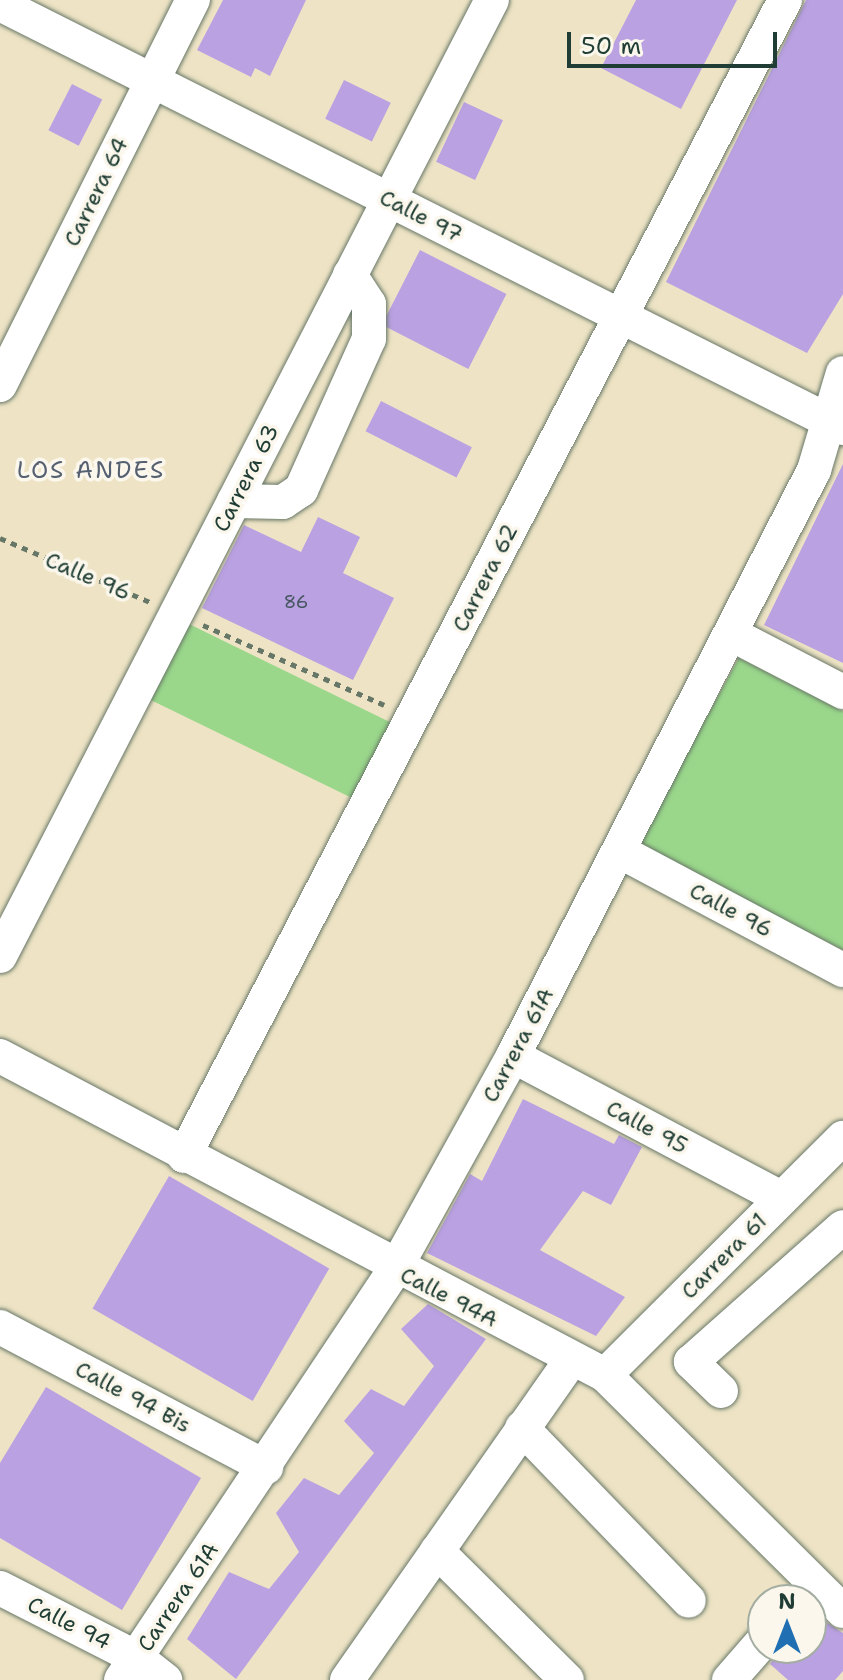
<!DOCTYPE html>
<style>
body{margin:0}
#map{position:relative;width:843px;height:1680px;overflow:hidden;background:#eee4c5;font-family:"Shantell Sans",sans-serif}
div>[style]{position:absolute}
.green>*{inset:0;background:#9ad78b;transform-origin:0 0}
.building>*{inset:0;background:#baa1e2;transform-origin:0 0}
.path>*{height:5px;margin-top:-2.5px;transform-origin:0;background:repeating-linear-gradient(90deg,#677767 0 6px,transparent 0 12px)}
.roads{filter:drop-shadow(0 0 2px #677767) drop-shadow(0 0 2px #677767)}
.minor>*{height:34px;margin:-17px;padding:0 17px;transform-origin:17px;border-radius:17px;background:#fff}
span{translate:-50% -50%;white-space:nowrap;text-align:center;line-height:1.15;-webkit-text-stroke:7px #fbf7ec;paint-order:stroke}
.number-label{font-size:18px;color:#465660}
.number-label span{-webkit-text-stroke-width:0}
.street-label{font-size:22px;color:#1f3d34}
.neighbourhood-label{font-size:24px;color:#556071;letter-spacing:2px}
.north{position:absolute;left:747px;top:1584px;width:80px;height:80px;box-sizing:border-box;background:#fbf7ec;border:2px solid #a3ada2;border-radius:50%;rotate:0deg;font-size:22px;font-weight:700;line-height:32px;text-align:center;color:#1f3d34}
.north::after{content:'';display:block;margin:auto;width:28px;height:36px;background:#1f6fb2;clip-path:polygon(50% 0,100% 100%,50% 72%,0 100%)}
.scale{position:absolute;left:567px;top:32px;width:210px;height:36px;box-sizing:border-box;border:4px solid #1f3d34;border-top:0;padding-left:10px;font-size:24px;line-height:28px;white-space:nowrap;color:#1f3d34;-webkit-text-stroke:6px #fbf7ec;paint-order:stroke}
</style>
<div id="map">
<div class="green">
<div style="left:187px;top:623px;width:229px;height:85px;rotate:26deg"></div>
<div style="clip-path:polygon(739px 658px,843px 711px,843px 950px,636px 846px)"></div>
</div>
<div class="building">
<div style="clip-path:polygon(223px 0,306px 0,270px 76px,255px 68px,251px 77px,197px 50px)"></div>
<div style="clip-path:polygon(636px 0,737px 0,681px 109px,601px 68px)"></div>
<div style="clip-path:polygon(806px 0,843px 0,843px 294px,807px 353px,666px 282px)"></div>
<div style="left:344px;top:80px;width:52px;height:43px;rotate:26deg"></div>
<div style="left:72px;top:84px;width:34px;height:52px;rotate:27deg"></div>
<div style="left:464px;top:102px;width:43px;height:66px;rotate:25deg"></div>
<div style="left:420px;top:250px;width:97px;height:84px;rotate:27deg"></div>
<div style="left:381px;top:401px;width:102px;height:34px;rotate:27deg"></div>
<div style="clip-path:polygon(843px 464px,843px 663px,764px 625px)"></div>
<div style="clip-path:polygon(318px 517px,360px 537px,343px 573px,394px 598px,353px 680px,202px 608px,244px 525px,301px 552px)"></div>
<div style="clip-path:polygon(523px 1099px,614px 1144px,619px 1135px,642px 1147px,611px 1205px,583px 1191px,540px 1250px,625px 1297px,596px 1336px,427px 1253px,470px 1174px,482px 1181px)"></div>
<div style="left:169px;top:1176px;width:185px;height:153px;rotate:30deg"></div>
<div style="clip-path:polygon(428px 1304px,486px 1339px,236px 1679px,187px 1639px,229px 1572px,269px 1589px,299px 1552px,276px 1513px,304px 1478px,339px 1495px,374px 1453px,344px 1421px,371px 1389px,404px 1406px,434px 1366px,401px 1329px)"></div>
<div style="clip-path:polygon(46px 1387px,201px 1478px,122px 1610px,0 1538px,0 1463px)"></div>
<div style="clip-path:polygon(823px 1620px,843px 1633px,843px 1671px,835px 1680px,788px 1680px,770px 1664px,782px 1648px,811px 1648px,811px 1622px)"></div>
</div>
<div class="path">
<div style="left:0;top:538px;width:163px;rotate:23.1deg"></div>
<div style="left:203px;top:625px;width:198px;rotate:23.8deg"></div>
</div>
<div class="roads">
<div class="minor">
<div style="left:0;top:4px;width:944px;rotate:26.7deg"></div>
<div style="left:0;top:385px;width:431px;rotate:-63.4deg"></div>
<div style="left:234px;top:501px;width:49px;rotate:1.2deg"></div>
<div style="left:283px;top:502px;width:22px;rotate:-34deg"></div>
<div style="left:301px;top:490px;width:166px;rotate:-65.8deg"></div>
<div style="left:369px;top:339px;width:35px;rotate:-90deg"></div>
<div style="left:369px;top:304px;width:35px;rotate:-123deg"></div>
<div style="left:733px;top:635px;width:124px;rotate:27.4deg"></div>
<div style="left:619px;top:851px;width:254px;rotate:28deg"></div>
<div style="left:0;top:956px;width:1075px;rotate:-62.77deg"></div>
<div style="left:0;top:1056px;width:684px;rotate:27.8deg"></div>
<div style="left:605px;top:1375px;width:335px;rotate:44.8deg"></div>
<div style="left:513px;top:1056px;width:303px;rotate:27.9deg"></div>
<div style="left:184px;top:1156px;width:1303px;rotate:-62.53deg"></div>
<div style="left:0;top:1327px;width:301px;rotate:27.8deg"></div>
<div style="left:605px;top:1375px;width:336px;rotate:-44.9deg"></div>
<div style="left:721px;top:1391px;width:42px;rotate:-136deg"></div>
<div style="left:691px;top:1362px;width:203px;rotate:-41.6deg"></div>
<div style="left:522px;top:1428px;width:240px;rotate:46deg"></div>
<div style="left:437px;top:1551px;width:183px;rotate:44.8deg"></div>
<div style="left:0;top:1588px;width:154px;rotate:27.1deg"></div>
<div style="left:137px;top:1658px;width:36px;rotate:38deg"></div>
<div style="left:121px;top:1680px;width:494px;rotate:-56.3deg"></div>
<div style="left:395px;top:1269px;width:244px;rotate:-61deg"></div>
<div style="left:513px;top:1056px;width:659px;rotate:-62.81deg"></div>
<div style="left:814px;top:470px;width:101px;rotate:-73.4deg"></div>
<div style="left:347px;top:1680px;width:391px;rotate:-55deg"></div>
<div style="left:729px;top:1680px;width:52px;rotate:-48.9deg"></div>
</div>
</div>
<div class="number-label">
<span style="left:296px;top:602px">86</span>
</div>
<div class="street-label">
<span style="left:96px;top:192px;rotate:-64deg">Carrera 64</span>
<span style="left:421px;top:216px;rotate:27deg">Calle 97</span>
<span style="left:246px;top:478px;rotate:-63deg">Carrera 63</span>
<span style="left:88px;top:576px;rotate:23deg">Calle 96</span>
<span style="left:485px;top:578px;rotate:-63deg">Carrera 62</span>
<span style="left:731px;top:910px;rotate:28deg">Calle 96</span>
<span style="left:518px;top:1045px;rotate:-62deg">Carrera 61A</span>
<span style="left:647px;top:1127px;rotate:28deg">Calle 95</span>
<span style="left:724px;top:1256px;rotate:-45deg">Carrera 61</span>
<span style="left:449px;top:1297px;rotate:27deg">Calle 94A</span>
<span style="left:133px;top:1397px;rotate:28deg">Calle 94 Bis</span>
<span style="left:178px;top:1597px;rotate:-56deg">Carrera 61A</span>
<span style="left:69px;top:1623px;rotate:27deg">Calle 94</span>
</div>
<div class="neighbourhood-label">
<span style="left:91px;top:471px">LOS ANDES</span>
</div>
<div class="north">N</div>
<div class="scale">50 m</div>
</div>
